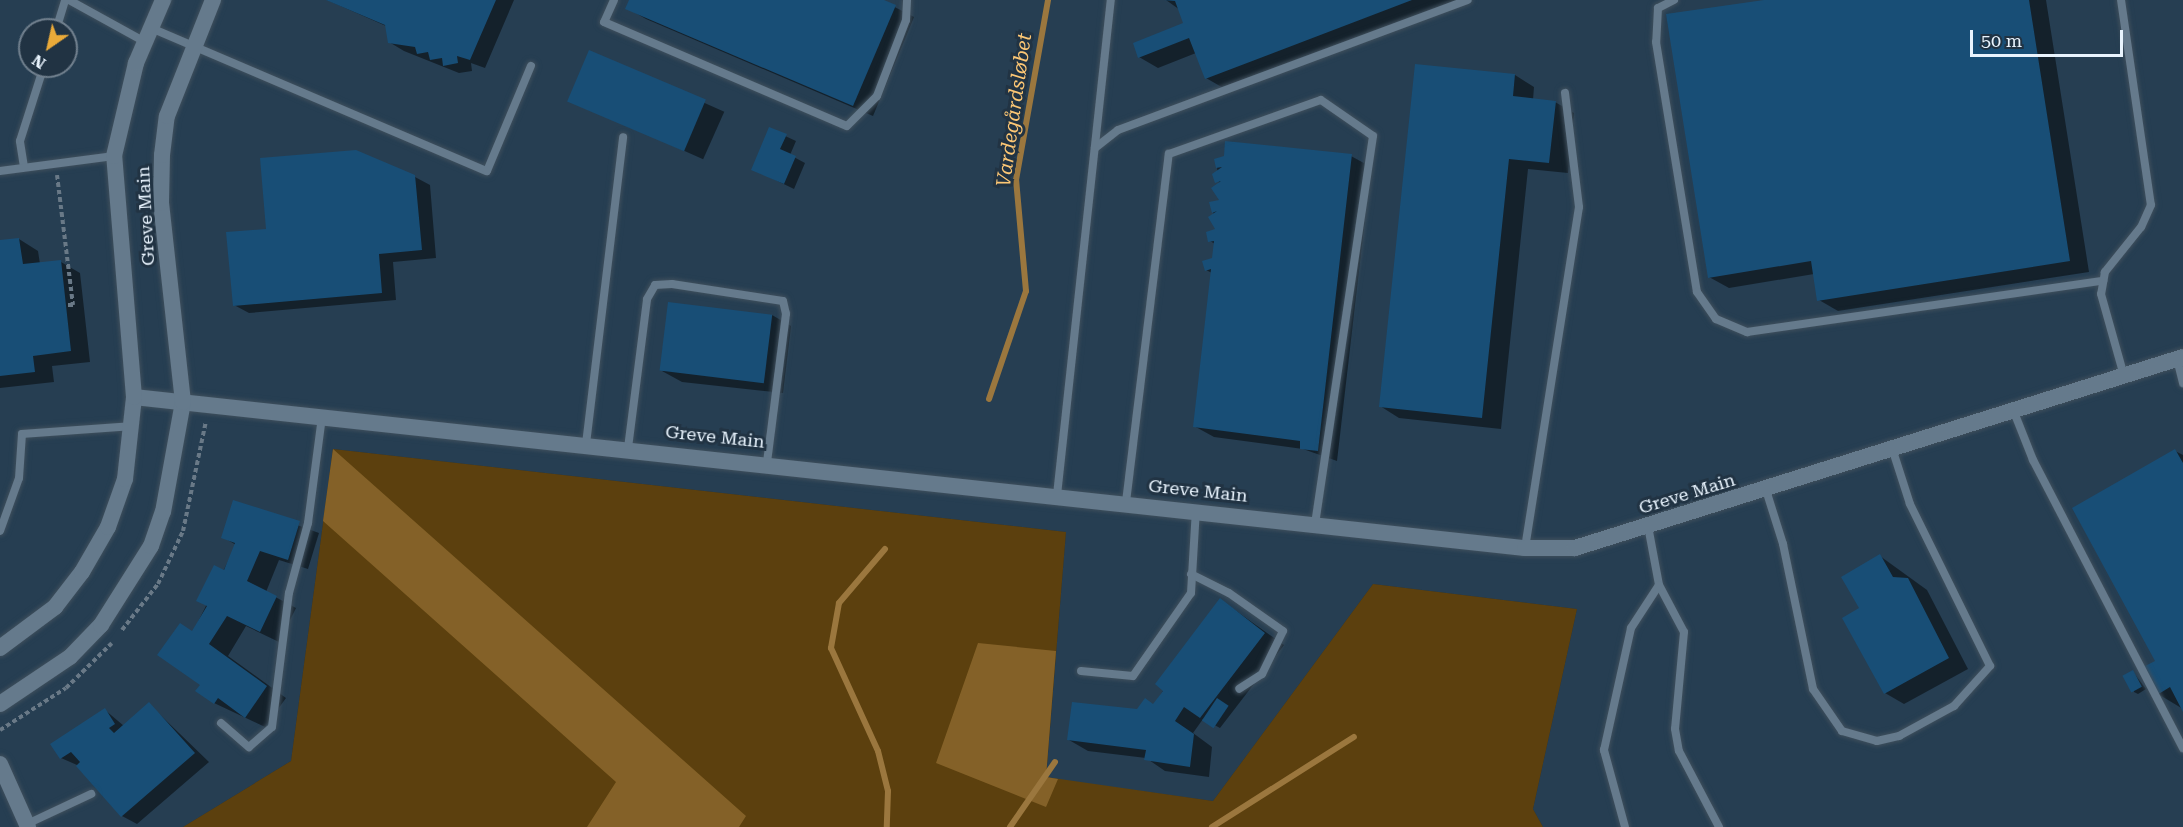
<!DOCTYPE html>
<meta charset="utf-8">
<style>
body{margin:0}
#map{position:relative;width:2183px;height:827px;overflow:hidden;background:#213343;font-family:"Roboto Serif",serif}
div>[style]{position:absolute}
.built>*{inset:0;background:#263e52}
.green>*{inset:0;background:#5c400e}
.forest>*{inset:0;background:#846128}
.shadow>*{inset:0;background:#0007;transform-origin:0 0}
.stream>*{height:6px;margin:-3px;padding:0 3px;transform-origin:3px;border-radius:3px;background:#9b773e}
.building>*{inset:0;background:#184e76;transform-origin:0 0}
.path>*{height:4px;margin-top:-2px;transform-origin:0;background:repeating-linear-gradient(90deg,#697987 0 4.5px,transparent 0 7.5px)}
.roads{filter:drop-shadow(0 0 2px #3f4f5c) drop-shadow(0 0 2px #3f4f5c)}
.lane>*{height:8px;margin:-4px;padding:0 4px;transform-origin:4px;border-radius:4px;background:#657a8c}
.street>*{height:16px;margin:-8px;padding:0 8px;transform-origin:8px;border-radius:8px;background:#657a8c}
span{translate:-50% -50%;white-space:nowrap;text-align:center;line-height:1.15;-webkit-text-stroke:6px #213343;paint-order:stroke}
.street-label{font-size:18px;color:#e9f4fe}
.water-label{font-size:20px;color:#fcc775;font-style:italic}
.north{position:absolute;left:18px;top:18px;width:60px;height:60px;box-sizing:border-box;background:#213343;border:2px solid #71808e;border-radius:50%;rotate:214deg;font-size:16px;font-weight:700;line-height:24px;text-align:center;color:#e9f4fe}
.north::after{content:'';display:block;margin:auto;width:21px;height:27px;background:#eaaa39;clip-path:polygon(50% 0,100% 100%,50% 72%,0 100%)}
.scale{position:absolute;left:1970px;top:30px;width:153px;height:27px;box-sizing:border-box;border:3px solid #e9f4fe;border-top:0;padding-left:8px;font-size:18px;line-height:21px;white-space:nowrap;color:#e9f4fe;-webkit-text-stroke:4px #213343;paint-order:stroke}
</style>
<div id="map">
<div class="built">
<div style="clip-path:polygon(evenodd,0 0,2183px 0,2183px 827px,1543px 827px,1533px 809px,1577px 609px,1373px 584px,1213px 801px,1046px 778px,1066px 532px,333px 449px,291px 761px,183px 827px,0 827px,0 0,30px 30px,66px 30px,66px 66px,30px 66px,30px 30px)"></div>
</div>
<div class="green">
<div style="clip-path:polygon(333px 449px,1066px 532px,1046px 777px,1213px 801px,1373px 584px,1577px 609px,1533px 809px,1543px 827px,183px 827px,291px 761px)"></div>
</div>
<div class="forest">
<div style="clip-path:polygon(333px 449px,746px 816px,739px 827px,587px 827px,616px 782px,323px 521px)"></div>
<div style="clip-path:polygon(978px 643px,1056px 651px,1046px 777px,1058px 779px,1046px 807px,936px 763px)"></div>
</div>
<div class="shadow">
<div style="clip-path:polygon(327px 0,514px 0,485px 68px,471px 63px,472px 71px,459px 73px,404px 51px,389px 42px,386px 26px)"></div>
<div style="clip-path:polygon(631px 0,881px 0,914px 17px,873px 116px,646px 19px,627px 8px)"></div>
<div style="clip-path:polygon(1166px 0,1459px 0,1225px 89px,1206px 78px,1196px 53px,1158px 68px,1139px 57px,1185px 24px,1180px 10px)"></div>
<div style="clip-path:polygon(1775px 0,2046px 0,2089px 272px,1838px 311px,1819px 300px,1814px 274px,1729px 288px,1709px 277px)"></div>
<div style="left:590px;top:52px;width:147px;height:52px;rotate:24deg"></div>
<div style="clip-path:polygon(1416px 65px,1515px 75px,1534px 87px,1533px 100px,1555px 102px,1574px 113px,1568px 173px,1528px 169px,1501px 429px,1399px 418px,1380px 406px)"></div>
<div style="clip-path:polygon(770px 129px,796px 141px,790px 155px,805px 163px,794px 189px,753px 169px)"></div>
<div style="clip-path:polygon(1351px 156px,1371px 167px,1337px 461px,1303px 449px,1214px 437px,1194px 426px,1212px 273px,1206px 270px,1213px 259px,1215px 244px,1210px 241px,1217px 230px,1213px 212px,1221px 201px,1217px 167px)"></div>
<div style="clip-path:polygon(415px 177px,430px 185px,436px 258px,393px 262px,396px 300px,249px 313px,234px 305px,268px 230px)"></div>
<div style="clip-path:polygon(19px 239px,38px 251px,40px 264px,61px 262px,80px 273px,90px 362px,52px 366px,54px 382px,0 388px,0 242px)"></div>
<div style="clip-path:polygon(772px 315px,791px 326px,783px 393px,682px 382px,662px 371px)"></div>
<div style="clip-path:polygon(2175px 451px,2183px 455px,2183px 709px,2158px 694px)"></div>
<div style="clip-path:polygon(234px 502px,319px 533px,308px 569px,279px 560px,266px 592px,296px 608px,279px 642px,246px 626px,228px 656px,286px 698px,265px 727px,214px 703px,202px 684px,193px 632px,236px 545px,223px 537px)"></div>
<div style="clip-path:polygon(1880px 556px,1927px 590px,1968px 669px,1904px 704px,1885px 693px,1862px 609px)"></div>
<div style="clip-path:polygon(1221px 600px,1284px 645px,1220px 728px,1203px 719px,1193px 733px,1212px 747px,1209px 777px,1165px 771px,1146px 758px,1088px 751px,1069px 740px,1154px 705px)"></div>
<div style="clip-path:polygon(2133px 672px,2146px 689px,2138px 694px,2134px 692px)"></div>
<div style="clip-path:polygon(149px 704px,209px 762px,137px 824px,122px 816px,77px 765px,61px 758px,105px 710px,124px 726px)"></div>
</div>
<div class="stream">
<div style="left:989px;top:399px;width:114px;rotate:-71.1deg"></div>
<div style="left:1026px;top:291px;width:111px;rotate:-95.1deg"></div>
<div style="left:1016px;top:180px;width:183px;rotate:-79.9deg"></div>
<div style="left:885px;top:549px;width:71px;rotate:130.4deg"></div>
<div style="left:839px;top:603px;width:46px;rotate:100.1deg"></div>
<div style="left:831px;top:648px;width:113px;rotate:65.5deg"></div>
<div style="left:878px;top:751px;width:41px;rotate:76deg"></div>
<div style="left:888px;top:791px;width:36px;rotate:92deg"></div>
<div style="left:1010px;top:827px;width:79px;rotate:-55.3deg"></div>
<div style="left:1212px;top:827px;width:168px;rotate:-32.4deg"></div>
</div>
<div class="building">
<div style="clip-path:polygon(326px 0,496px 0,470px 60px,457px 56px,458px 63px,443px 66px,442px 58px,430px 60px,428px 52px,417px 54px,415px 47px,388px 43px,385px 25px)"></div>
<div style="clip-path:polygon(629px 0,884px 0,896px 5px,853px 106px,625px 9px)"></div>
<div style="clip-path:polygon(1164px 0,1412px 0,1205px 79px,1189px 38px,1138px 58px,1133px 43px,1183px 23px,1175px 1px)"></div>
<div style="clip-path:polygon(1764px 0,2029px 0,2070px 261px,1817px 301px,1811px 261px,1708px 278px,1666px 14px)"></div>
<div style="left:589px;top:50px;width:127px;height:56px;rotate:23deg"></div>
<div style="clip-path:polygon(1415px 64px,1515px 74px,1513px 96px,1556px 101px,1549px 163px,1509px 159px,1482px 418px,1379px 407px)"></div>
<div style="clip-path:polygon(769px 127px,787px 134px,780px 149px,796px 156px,784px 184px,751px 170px)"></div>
<div style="clip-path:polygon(1225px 141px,1352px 154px,1318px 451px,1300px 449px,1300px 441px,1193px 427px,1211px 269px,1205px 271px,1202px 261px,1212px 258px,1214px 241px,1208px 242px,1206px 232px,1215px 229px,1208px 217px,1217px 211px,1212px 213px,1209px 202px,1219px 200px,1211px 188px,1221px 181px,1215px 183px,1212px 174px,1222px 167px,1216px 168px,1214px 159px,1224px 156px)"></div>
<div style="clip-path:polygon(356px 150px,415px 175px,422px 250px,379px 254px,382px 293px,233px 306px,226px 232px,266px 229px,260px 158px)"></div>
<div style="clip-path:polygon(19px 238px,23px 264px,61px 260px,71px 351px,33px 356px,35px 372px,0 376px,0 240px)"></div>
<div style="left:668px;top:302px;width:105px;height:69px;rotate:7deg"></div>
<div style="clip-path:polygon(2175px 449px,2183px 463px,2183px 712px,2170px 687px,2157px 695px,2141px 668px,2155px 661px,2072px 508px)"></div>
<div style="clip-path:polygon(233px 500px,300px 521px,288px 560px,260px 551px,247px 581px,277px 596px,260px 632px,227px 616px,209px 644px,267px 686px,245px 718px,218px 698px,214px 704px,195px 691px,200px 685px,157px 655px,180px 623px,192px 631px,207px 606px,196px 601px,214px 565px,224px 570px,235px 543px,221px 538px)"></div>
<div style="clip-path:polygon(1880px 554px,1893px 577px,1908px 578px,1949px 658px,1884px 694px,1842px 618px,1859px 608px,1841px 577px)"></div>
<div style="clip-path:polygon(1220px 598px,1265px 633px,1200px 718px,1184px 707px,1175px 721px,1194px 734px,1190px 767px,1144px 760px,1146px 750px,1067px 740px,1072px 702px,1137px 709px,1145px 698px,1153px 704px,1163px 691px,1155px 684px)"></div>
<div style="left:2133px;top:670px;width:19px;height:12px;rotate:62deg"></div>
<div style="left:1217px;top:698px;width:14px;height:27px;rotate:34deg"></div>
<div style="clip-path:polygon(149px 702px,195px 753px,121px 817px,76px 766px,80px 762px,71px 752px,60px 759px,50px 744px,105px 708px,115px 724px,109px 728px,114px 733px)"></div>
</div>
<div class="path">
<div style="left:57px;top:175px;width:131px;rotate:83deg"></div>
<div style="left:73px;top:305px;width:7px;rotate:180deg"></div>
<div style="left:122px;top:630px;width:58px;rotate:-52deg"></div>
<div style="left:158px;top:584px;width:59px;rotate:-64.7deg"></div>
<div style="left:183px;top:531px;width:112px;rotate:-78.2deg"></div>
<div style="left:0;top:730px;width:78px;rotate:-32.5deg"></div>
<div style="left:66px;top:688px;width:64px;rotate:-44.4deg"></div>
</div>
<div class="roads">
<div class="lane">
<div style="left:69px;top:0;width:87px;rotate:28.9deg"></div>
<div style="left:614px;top:0;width:24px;rotate:114deg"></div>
<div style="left:604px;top:22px;width:264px;rotate:23.2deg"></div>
<div style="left:847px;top:126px;width:42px;rotate:-45deg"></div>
<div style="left:877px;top:96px;width:81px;rotate:-69.1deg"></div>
<div style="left:906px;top:20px;width:20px;rotate:-87deg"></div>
<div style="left:1674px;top:0;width:18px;rotate:153deg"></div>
<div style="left:1658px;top:8px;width:34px;rotate:93deg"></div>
<div style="left:1656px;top:42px;width:253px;rotate:80.7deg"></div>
<div style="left:1697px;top:292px;width:33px;rotate:55deg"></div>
<div style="left:1716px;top:319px;width:34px;rotate:23deg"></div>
<div style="left:1747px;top:332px;width:360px;rotate:-8.2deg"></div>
<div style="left:2121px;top:0;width:207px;rotate:81.7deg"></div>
<div style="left:2151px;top:205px;width:24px;rotate:114deg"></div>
<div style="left:2141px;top:227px;width:58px;rotate:128.7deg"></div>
<div style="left:2105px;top:272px;width:22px;rotate:100deg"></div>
<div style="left:2101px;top:294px;width:85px;rotate:74.3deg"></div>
<div style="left:151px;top:28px;width:365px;rotate:23.1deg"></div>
<div style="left:487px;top:171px;width:114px;rotate:-67.3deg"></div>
<div style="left:56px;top:30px;width:31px;rotate:-73deg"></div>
<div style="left:1095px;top:148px;width:29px;rotate:-38deg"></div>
<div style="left:1118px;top:130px;width:373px;rotate:-20.4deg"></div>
<div style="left:24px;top:167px;width:26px;rotate:-99deg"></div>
<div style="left:20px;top:141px;width:79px;rotate:-72.3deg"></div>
<div style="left:0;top:171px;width:115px;rotate:-7.5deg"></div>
<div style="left:2177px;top:359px;width:25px;rotate:76deg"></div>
<div style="left:2014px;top:412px;width:52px;rotate:68.4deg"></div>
<div style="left:2033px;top:460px;width:325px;rotate:62.5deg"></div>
<div style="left:586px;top:444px;width:309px;rotate:-83.1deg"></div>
<div style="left:628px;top:448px;width:150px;rotate:-82.7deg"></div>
<div style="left:647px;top:299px;width:16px;rotate:-60deg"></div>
<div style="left:655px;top:285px;width:17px;rotate:-3deg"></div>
<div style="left:672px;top:284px;width:112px;rotate:8.7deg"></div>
<div style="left:783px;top:301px;width:13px;rotate:77deg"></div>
<div style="left:786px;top:314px;width:149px;rotate:97.3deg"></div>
<div style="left:1766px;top:490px;width:57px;rotate:72.5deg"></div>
<div style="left:1783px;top:544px;width:148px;rotate:78.3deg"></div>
<div style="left:1813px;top:689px;width:51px;rotate:55.4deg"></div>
<div style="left:1842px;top:731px;width:36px;rotate:16deg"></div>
<div style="left:1877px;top:741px;width:23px;rotate:-13deg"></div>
<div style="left:1899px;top:736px;width:63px;rotate:-28.6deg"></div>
<div style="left:1954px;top:706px;width:54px;rotate:-48deg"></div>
<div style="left:1990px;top:666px;width:181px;rotate:-116.3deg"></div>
<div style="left:1910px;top:504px;width:56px;rotate:-107.8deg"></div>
<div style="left:1057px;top:495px;width:498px;rotate:-83.8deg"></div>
<div style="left:1126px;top:502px;width:351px;rotate:-83deg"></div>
<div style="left:1169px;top:154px;width:161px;rotate:-19.6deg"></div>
<div style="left:1321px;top:100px;width:63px;rotate:34.7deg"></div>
<div style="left:1373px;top:136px;width:392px;rotate:98.5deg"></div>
<div style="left:1648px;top:526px;width:60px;rotate:79.4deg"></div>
<div style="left:1659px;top:585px;width:53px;rotate:62deg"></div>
<div style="left:1684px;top:632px;width:97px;rotate:95.3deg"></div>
<div style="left:1675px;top:729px;width:22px;rotate:80deg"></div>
<div style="left:1679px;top:751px;width:86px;rotate:62.2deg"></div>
<div style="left:0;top:531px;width:56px;rotate:-70.3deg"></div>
<div style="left:19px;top:478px;width:44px;rotate:-86.1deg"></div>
<div style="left:22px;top:434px;width:111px;rotate:-4.1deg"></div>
<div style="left:1525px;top:548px;width:345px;rotate:-81deg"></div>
<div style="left:1579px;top:207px;width:115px;rotate:-97deg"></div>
<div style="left:1191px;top:574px;width:42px;rotate:26.6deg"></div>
<div style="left:1229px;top:593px;width:66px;rotate:35.1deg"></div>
<div style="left:1283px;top:631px;width:48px;rotate:116deg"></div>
<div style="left:1262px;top:674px;width:27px;rotate:147deg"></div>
<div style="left:1081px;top:671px;width:52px;rotate:5.5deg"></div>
<div style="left:1133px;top:676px;width:101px;rotate:-55.1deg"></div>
<div style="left:1191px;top:593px;width:83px;rotate:-86.6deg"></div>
<div style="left:221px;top:723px;width:37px;rotate:41deg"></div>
<div style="left:249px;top:747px;width:30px;rotate:-41deg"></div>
<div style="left:272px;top:727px;width:135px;rotate:-82.8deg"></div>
<div style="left:289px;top:593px;width:73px;rotate:-74.8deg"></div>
<div style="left:308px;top:523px;width:107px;rotate:-82.5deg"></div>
<div style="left:27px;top:824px;width:71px;rotate:-25.1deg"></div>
<div style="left:1625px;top:827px;width:80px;rotate:-105.3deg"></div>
<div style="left:1604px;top:750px;width:125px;rotate:-77.5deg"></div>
<div style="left:1631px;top:628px;width:51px;rotate:-56.9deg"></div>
</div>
<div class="street">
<div style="left:134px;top:397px;width:1399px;rotate:6.2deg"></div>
<div style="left:1525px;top:548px;width:50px"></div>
<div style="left:1575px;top:548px;width:637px;rotate:-17.44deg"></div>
<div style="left:0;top:648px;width:69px;rotate:-36.7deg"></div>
<div style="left:55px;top:607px;width:44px;rotate:-52.4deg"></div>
<div style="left:82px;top:572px;width:52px;rotate:-60deg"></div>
<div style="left:108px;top:527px;width:51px;rotate:-70.5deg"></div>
<div style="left:125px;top:479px;width:82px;rotate:-83.7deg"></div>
<div style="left:134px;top:397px;width:242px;rotate:-94.7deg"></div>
<div style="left:114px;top:156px;width:96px;rotate:-76.7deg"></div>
<div style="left:136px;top:63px;width:69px;rotate:-66.8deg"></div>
<div style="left:0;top:704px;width:84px;rotate:-33.9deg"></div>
<div style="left:70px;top:657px;width:45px;rotate:-45.9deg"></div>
<div style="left:101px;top:625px;width:93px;rotate:-57.7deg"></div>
<div style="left:151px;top:546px;width:36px;rotate:-71deg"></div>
<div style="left:163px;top:512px;width:112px;rotate:-79.7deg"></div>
<div style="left:183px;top:402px;width:200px;rotate:-96.3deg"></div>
<div style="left:161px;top:203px;width:48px;rotate:-88.8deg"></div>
<div style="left:162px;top:155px;width:39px;rotate:-83deg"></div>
<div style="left:167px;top:116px;width:125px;rotate:-68.4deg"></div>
<div style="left:0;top:764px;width:69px;rotate:66deg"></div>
</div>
</div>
<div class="street-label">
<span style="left:146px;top:216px;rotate:-93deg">Greve Main</span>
<span style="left:715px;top:437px;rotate:6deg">Greve Main</span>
<span style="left:1198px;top:491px;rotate:6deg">Greve Main</span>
<span style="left:1687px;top:494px;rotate:-17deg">Greve Main</span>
</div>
<div class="water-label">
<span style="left:1014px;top:110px;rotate:-82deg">Vardegårdsløbet</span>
</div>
<div class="north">N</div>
<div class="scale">50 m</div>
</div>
